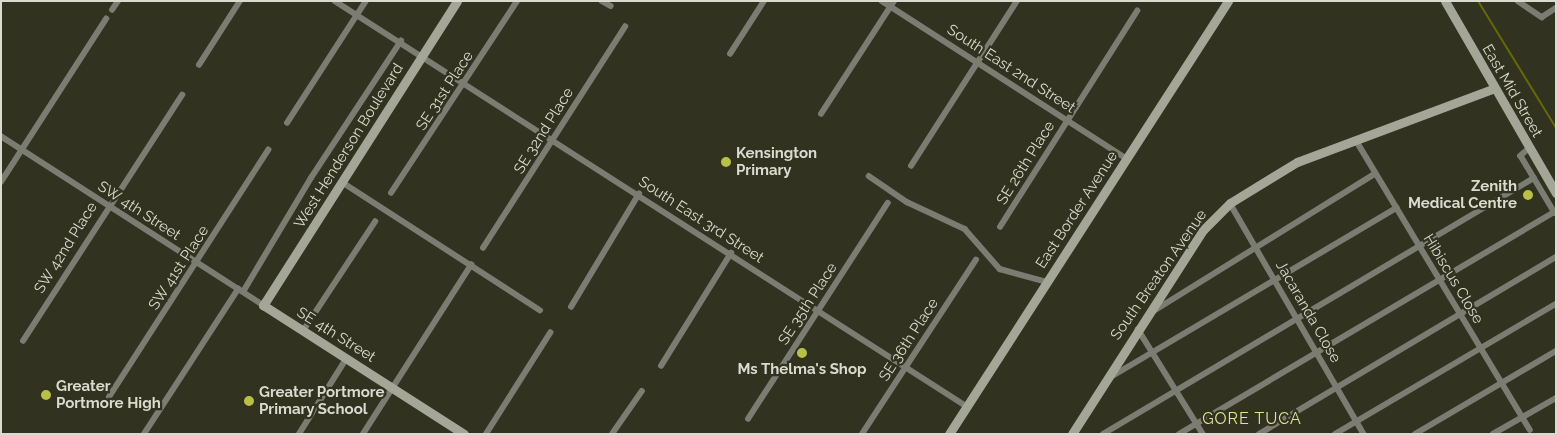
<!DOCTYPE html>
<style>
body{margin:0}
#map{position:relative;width:1557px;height:435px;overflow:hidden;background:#313220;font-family:Raleway,sans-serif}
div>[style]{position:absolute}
.stream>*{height:2px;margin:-1px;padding:0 1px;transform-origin:1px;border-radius:1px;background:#646809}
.street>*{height:5.5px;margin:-2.75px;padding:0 2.75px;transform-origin:2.75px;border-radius:2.75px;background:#7b7c72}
.secondary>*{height:9px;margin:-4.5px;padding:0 4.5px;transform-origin:4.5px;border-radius:4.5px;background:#a4a697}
.dots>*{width:14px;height:14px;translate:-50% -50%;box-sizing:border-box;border:2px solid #313220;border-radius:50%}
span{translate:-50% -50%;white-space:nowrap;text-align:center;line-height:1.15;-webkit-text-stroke:4.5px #313220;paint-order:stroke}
.street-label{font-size:15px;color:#d9dbcf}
.poi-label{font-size:15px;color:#d9dbcf;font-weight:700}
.left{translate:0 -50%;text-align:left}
.right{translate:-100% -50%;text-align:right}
.neighbourhood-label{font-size:16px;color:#dee496;letter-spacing:1px}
.frame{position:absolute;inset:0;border:2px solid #d9dbcf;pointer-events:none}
</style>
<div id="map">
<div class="stream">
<div style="left:1478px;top:1px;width:149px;rotate:58.4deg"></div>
</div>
<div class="street">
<div style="left:335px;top:1px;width:750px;rotate:32.69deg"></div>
<div style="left:602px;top:1px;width:10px;rotate:29deg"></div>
<div style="left:882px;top:1px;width:290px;rotate:32.8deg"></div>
<div style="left:1518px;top:1px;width:29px;rotate:34deg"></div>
<div style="left:1542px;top:17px;width:17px;rotate:-33deg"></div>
<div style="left:112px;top:10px;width:11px;rotate:-56deg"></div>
<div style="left:730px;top:54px;width:63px;rotate:-57.3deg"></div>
<div style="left:199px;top:65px;width:76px;rotate:-57.4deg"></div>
<div style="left:821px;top:114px;width:135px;rotate:-57.1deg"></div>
<div style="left:287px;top:123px;width:145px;rotate:-57.1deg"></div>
<div style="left:1px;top:136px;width:312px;rotate:32.8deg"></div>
<div style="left:1356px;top:140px;width:338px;rotate:59deg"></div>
<div style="left:1529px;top:149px;width:11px;rotate:139deg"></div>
<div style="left:1521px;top:156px;width:66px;rotate:59.2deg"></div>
<div style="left:911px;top:166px;width:196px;rotate:-57.3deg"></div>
<div style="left:869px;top:176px;width:46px;rotate:34.4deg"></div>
<div style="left:907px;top:202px;width:64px;rotate:25deg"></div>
<div style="left:965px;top:229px;width:53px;rotate:48.8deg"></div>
<div style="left:1000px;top:269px;width:49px;rotate:15.5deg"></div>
<div style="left:1px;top:182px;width:194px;rotate:-57.2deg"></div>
<div style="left:342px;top:182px;width:236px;rotate:32.9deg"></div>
<div style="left:391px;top:193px;width:230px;rotate:-56.7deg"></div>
<div style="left:1230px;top:203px;width:267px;rotate:59.9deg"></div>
<div style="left:1000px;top:227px;width:256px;rotate:-57.6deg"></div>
<div style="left:483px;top:248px;width:263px;rotate:-57.3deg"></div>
<div style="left:243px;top:292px;width:133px;rotate:-59.2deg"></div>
<div style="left:311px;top:178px;width:164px;rotate:-56.7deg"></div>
<div style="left:571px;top:307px;width:132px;rotate:-59deg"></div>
<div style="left:1152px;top:312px;width:262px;rotate:-31.8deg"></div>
<div style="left:1138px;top:329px;width:123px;rotate:58.2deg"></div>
<div style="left:303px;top:331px;width:131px;rotate:-56.6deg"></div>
<div style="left:23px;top:341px;width:293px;rotate:-57.1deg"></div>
<div style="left:661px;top:366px;width:133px;rotate:-58.2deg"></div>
<div style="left:1109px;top:378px;width:334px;rotate:-30.6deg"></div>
<div style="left:109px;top:397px;width:294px;rotate:-57.2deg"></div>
<div style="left:748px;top:419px;width:257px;rotate:-57.1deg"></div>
<div style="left:144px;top:434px;width:173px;rotate:-57deg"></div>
<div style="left:299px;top:434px;width:89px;rotate:-57.9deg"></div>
<div style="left:363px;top:434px;width:201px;rotate:-57.4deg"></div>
<div style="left:486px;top:434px;width:120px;rotate:-57.6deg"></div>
<div style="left:612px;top:434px;width:52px;rotate:-55.1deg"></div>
<div style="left:862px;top:434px;width:208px;rotate:-56.8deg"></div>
<div style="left:1103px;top:434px;width:501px;rotate:-30.71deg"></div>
<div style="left:1179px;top:434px;width:436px;rotate:-30.6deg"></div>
<div style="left:1259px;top:434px;width:346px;rotate:-30.8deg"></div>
<div style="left:1335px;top:434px;width:256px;rotate:-30.5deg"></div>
<div style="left:1415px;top:434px;width:164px;rotate:-30.5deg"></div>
<div style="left:1493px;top:434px;width:73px;rotate:-29.7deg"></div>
</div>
<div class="secondary">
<div style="left:457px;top:1px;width:361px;rotate:122.5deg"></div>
<div style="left:263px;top:305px;width:239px;rotate:32.7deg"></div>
<div style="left:1445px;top:1px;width:222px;rotate:60deg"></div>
<div style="left:949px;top:434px;width:515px;rotate:-57.2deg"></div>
<div style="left:1072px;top:434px;width:242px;rotate:-57.3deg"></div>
<div style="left:1203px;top:230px;width:38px;rotate:-45deg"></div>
<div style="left:1230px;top:203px;width:79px;rotate:-31.5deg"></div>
<div style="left:1297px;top:162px;width:211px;rotate:-20.5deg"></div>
</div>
<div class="dots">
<div style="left:726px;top:162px;background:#bac046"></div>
<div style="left:1528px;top:195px;background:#bac046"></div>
<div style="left:802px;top:353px;background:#bac046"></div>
<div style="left:46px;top:395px;background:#bac046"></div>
<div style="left:249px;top:401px;background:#bac046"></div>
</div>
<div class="street-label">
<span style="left:1011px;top:69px;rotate:33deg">South East 2nd Street</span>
<span style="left:445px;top:91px;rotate:-57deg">SE 31st Place</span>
<span style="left:1512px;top:91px;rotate:60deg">East Mid Street</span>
<span style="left:544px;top:131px;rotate:-58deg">SE 32nd Place</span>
<span style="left:349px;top:146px;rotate:-58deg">West Henderson Boulevard</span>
<span style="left:1026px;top:163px;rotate:-58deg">SE 26th Place</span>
<span style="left:1077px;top:210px;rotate:-57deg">East Border Avenue</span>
<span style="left:139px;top:211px;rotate:33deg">SW 4th Street</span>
<span style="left:701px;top:220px;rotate:33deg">South East 3rd Street</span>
<span style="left:66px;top:248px;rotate:-58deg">SW 42nd Place</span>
<span style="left:179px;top:268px;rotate:-57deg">SW 41st Place</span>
<span style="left:1159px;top:275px;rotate:-55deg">South Breaton Avenue</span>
<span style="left:1453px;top:279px;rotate:59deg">Hibiscus Close</span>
<span style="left:808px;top:304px;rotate:-57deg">SE 35th Place</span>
<span style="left:1308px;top:312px;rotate:60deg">Jacaranda Close</span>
<span style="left:336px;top:335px;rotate:32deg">SE 4th Street</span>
<span style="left:909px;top:340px;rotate:-57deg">SE 36th Place</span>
</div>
<div class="poi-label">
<span class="left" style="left:736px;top:162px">Kensington<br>Primary</span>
<span class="right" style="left:1517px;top:195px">Zenith<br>Medical Centre</span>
<span style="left:802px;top:370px">Ms Thelma's Shop</span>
<span class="left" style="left:56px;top:395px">Greater<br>Portmore High</span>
<span class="left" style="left:259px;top:401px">Greater Portmore<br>Primary School</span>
</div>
<div class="neighbourhood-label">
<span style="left:1252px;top:419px">GORE TUCA</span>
</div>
<div class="frame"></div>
</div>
